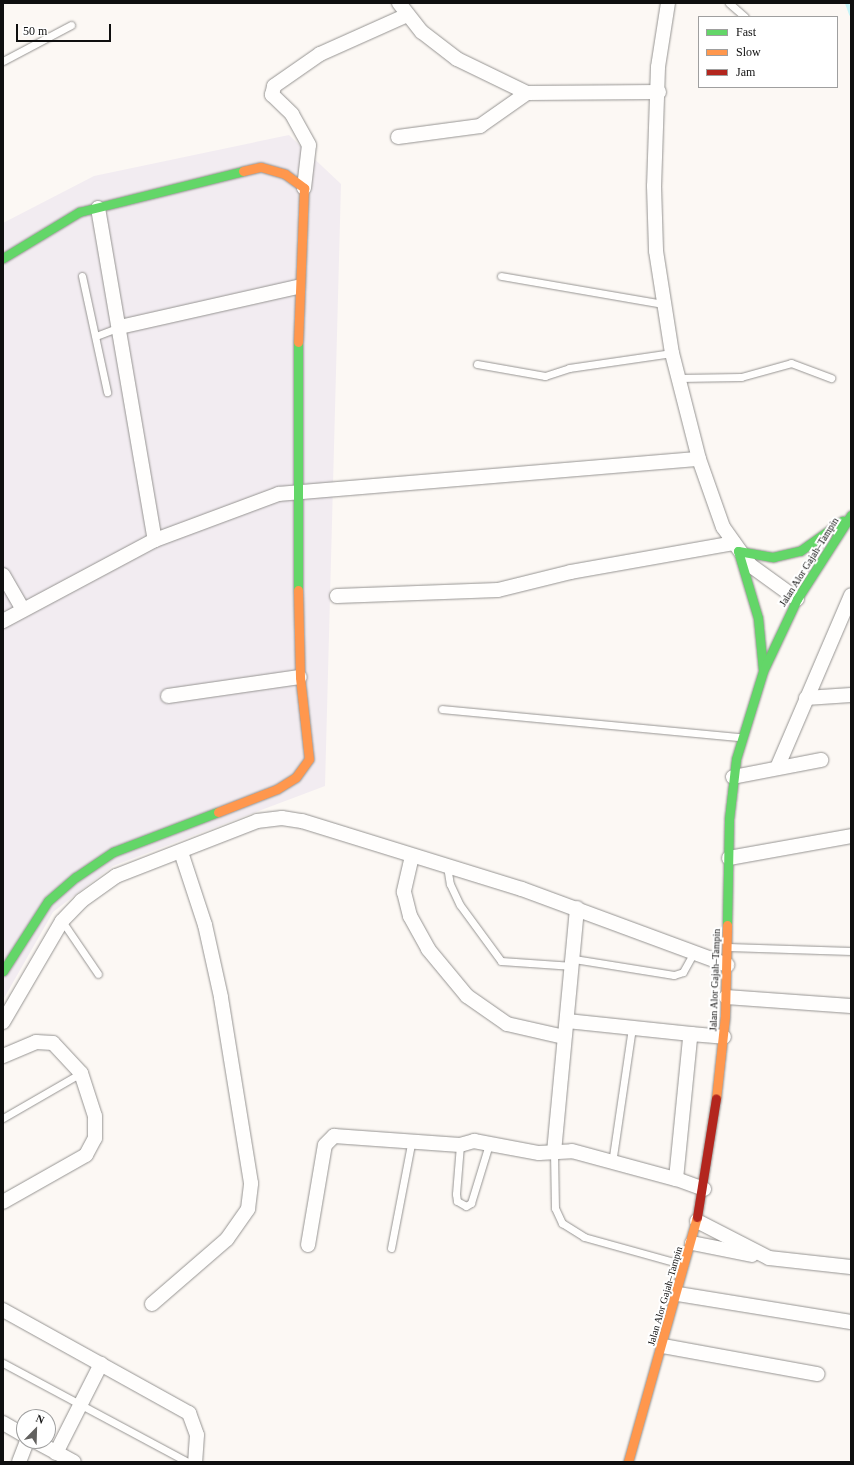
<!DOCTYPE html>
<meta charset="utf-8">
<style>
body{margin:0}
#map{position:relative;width:854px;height:1465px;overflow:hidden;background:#fcf8f4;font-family:"Times New Roman",serif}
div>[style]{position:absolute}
.industrial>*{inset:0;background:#f2ecf1}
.stream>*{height:4px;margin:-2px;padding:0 2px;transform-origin:2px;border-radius:2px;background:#c8f5f9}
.roads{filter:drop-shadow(0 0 1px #969492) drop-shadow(0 0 1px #969492)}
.lane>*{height:7px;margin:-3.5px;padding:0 3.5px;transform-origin:3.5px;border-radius:3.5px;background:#fffefd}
.street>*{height:14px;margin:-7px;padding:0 7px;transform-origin:7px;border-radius:7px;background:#fffefd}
.fast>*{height:9px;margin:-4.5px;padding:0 4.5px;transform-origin:4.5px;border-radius:4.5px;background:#63d668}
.slow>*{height:9px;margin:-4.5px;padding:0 4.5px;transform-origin:4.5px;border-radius:4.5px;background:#ff974d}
.jam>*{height:9px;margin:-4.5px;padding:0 4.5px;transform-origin:4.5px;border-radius:4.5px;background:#b3261e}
span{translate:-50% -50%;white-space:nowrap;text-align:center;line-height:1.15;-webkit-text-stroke:4px #fff;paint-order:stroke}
.street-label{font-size:10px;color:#0f0f0f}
.frame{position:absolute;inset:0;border:4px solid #0f0f0f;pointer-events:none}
.legend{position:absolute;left:698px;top:16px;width:140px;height:72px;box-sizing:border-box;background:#fff;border:1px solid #9f9f9f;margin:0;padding:5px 7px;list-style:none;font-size:12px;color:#0f0f0f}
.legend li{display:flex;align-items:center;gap:8px;height:20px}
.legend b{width:20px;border:1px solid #9f9f9f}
.north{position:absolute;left:16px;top:1409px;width:40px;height:40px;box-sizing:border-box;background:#fff;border:1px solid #9f9f9f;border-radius:50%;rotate:23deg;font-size:11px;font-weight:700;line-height:16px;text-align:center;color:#0f0f0f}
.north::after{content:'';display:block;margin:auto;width:14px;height:18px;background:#62615f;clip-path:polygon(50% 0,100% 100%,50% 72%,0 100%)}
.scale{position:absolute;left:16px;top:24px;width:95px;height:18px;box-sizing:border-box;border:2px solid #0f0f0f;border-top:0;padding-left:5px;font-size:12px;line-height:14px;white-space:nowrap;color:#0f0f0f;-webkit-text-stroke:3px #fff;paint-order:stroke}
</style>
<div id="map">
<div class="industrial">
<div style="clip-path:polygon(289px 135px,341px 184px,325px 786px,113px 866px,53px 912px,3px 1000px,3px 223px,94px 176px)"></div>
</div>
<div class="stream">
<div style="left:847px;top:3px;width:12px;rotate:70deg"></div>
</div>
<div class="roads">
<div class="lane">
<div style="left:729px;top:3px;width:21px;rotate:41deg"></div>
<div style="left:3px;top:61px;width:77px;rotate:-27.9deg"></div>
<div style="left:82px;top:276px;width:119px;rotate:77.8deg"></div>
<div style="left:501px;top:276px;width:164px;rotate:9.8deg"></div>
<div style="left:96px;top:336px;width:26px;rotate:-21deg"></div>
<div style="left:477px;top:364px;width:69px;rotate:10deg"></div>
<div style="left:545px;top:376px;width:25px;rotate:-18deg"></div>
<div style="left:569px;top:368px;width:104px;rotate:-8.3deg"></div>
<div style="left:679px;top:378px;width:62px;rotate:-0.9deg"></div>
<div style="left:741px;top:377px;width:52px;rotate:-15.6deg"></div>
<div style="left:791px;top:363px;width:43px;rotate:20.6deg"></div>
<div style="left:442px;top:709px;width:299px;rotate:5.4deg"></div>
<div style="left:447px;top:866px;width:18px;rotate:81deg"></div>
<div style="left:450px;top:884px;width:23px;rotate:65deg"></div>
<div style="left:460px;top:905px;width:69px;rotate:53.8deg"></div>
<div style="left:501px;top:961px;width:72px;rotate:4deg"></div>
<div style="left:62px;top:921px;width:64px;rotate:55.8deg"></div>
<div style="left:728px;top:947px;width:123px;rotate:1.9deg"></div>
<div style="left:574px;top:959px;width:101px;rotate:9.1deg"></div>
<div style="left:674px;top:975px;width:9px;rotate:-18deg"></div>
<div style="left:683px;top:972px;width:21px;rotate:-61deg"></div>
<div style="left:3px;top:1118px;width:90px;rotate:-30deg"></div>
<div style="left:460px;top:1145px;width:49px;rotate:94.7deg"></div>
<div style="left:456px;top:1194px;width:7px;rotate:82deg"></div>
<div style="left:457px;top:1201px;width:10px;rotate:29deg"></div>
<div style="left:466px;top:1206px;width:6px;rotate:-31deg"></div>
<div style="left:471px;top:1203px;width:62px;rotate:-73deg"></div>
<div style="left:554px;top:1152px;width:56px;rotate:89deg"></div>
<div style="left:555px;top:1208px;width:17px;rotate:65deg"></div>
<div style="left:562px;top:1223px;width:26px;rotate:32deg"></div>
<div style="left:584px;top:1237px;width:104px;rotate:15.6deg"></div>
<div style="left:612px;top:1163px;width:136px;rotate:-81.6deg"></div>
<div style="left:391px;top:1248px;width:106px;rotate:-79.1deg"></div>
<div style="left:3px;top:1363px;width:210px;rotate:28.2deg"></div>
</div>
<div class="street">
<div style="left:399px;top:3px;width:37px;rotate:52deg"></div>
<div style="left:422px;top:32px;width:44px;rotate:37.6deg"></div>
<div style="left:457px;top:59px;width:78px;rotate:25.9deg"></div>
<div style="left:527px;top:93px;width:132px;rotate:-0.4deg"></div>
<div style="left:668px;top:3px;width:65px;rotate:98.9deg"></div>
<div style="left:658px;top:67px;width:119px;rotate:91.9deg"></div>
<div style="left:654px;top:186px;width:65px;rotate:88.2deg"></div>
<div style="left:656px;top:251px;width:103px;rotate:81.1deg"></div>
<div style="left:672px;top:353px;width:109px;rotate:75.7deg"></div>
<div style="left:699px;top:459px;width:72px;rotate:70.6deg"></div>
<div style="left:723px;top:527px;width:47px;rotate:54.6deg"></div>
<div style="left:750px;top:565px;width:58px;rotate:35.9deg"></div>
<div style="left:398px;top:137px;width:83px;rotate:-7.6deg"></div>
<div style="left:480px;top:126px;width:57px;rotate:-35.1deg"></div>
<div style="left:304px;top:188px;width:43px;rotate:-83.4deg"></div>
<div style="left:309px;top:145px;width:35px;rotate:-119deg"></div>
<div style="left:292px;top:114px;width:28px;rotate:-136deg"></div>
<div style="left:272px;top:95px;width:9px;rotate:-77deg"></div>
<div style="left:274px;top:86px;width:56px;rotate:-34.8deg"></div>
<div style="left:320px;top:54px;width:95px;rotate:-24.1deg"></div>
<div style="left:98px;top:208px;width:337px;rotate:80.3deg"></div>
<div style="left:120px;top:327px;width:182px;rotate:-12.7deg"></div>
<div style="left:3px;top:575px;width:39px;rotate:60deg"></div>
<div style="left:337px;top:596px;width:161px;rotate:-2.1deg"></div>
<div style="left:498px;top:590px;width:75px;rotate:-13.9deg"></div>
<div style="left:571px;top:572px;width:165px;rotate:-10.1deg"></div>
<div style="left:3px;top:621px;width:172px;rotate:-28.1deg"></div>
<div style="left:155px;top:540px;width:132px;rotate:-20.4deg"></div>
<div style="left:279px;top:494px;width:421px;rotate:-4.8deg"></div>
<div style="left:168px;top:696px;width:133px;rotate:-8.2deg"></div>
<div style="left:806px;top:698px;width:45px;rotate:-3.8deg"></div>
<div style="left:777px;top:768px;width:188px;rotate:-66.8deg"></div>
<div style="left:733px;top:777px;width:90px;rotate:-10.9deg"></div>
<div style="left:412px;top:856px;width:37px;rotate:103deg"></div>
<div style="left:404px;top:892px;width:25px;rotate:76deg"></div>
<div style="left:410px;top:916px;width:38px;rotate:61deg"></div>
<div style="left:428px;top:949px;width:61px;rotate:50.3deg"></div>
<div style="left:467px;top:996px;width:49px;rotate:35deg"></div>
<div style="left:507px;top:1024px;width:58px;rotate:12.8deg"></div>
<div style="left:729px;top:858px;width:124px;rotate:-10.2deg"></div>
<div style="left:726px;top:997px;width:125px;rotate:4.1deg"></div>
<div style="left:567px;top:1021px;width:125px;rotate:6deg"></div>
<div style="left:3px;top:1022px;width:117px;rotate:-59.7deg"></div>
<div style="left:62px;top:921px;width:28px;rotate:-46deg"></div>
<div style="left:81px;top:901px;width:43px;rotate:-35.5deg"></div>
<div style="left:116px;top:876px;width:151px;rotate:-21.3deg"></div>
<div style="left:257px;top:821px;width:25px;rotate:-7deg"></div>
<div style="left:282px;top:818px;width:20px;rotate:9deg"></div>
<div style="left:302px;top:821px;width:230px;rotate:17.2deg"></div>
<div style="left:522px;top:889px;width:219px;rotate:20.3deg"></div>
<div style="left:3px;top:1056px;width:36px;rotate:-23deg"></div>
<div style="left:36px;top:1042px;width:17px;rotate:3deg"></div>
<div style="left:53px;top:1043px;width:41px;rotate:47deg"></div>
<div style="left:81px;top:1073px;width:45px;rotate:72deg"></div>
<div style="left:95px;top:1116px;width:22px;rotate:90deg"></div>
<div style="left:95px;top:1138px;width:19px;rotate:118deg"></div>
<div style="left:86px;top:1155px;width:95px;rotate:150.5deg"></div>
<div style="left:554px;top:1152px;width:245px;rotate:-84.6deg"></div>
<div style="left:704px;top:1189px;width:30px;rotate:-160deg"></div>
<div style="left:676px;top:1179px;width:141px;rotate:-84.3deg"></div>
<div style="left:690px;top:1039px;width:5px;rotate:-79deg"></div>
<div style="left:691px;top:1034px;width:33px;rotate:5deg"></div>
<div style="left:697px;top:1221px;width:81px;rotate:27.2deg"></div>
<div style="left:769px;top:1258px;width:82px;rotate:6.3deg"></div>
<div style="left:692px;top:1243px;width:61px;rotate:11.3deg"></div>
<div style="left:308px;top:1245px;width:101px;rotate:-80.4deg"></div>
<div style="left:325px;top:1145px;width:13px;rotate:-45deg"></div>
<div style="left:334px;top:1136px;width:126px;rotate:4.1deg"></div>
<div style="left:460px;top:1145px;width:15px;rotate:-16deg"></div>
<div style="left:474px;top:1141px;width:66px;rotate:10.5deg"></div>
<div style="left:539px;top:1153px;width:33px;rotate:-3deg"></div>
<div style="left:572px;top:1151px;width:108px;rotate:15.1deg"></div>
<div style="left:678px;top:1294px;width:175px;rotate:9.2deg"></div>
<div style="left:152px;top:1304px;width:99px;rotate:-40.9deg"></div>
<div style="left:227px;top:1239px;width:37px;rotate:-55deg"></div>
<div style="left:248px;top:1209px;width:26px;rotate:-83deg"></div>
<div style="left:251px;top:1183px;width:188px;rotate:-99.2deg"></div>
<div style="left:221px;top:997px;width:74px;rotate:-102.5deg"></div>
<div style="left:205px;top:925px;width:77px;rotate:-108.2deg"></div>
<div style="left:3px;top:1310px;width:213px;rotate:29deg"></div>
<div style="left:189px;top:1413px;width:23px;rotate:70deg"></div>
<div style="left:197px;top:1435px;width:27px;rotate:94deg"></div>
<div style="left:663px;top:1346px;width:157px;rotate:10.3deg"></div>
<div style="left:3px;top:1423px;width:24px;rotate:30deg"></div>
<div style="left:35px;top:1441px;width:44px;rotate:28.3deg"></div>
<div style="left:56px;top:1453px;width:100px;rotate:-63.2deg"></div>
<div style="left:19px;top:1462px;width:22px;rotate:-69deg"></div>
</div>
<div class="fast">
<div style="left:3px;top:258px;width:89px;rotate:-31.2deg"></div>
<div style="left:79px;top:212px;width:169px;rotate:-14deg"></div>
<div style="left:298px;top:342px;width:248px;rotate:90deg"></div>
<div style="left:763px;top:670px;width:52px;rotate:-95.5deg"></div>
<div style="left:758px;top:618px;width:70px;rotate:-106.6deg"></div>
<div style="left:738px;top:551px;width:36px;rotate:10deg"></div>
<div style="left:773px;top:557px;width:28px;rotate:-13deg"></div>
<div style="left:800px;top:551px;width:52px;rotate:-35.5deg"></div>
<div style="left:727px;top:925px;width:106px;rotate:-88.9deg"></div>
<div style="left:729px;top:819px;width:60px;rotate:-83.3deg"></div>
<div style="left:736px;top:759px;width:92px;rotate:-72.9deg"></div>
<div style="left:763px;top:671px;width:80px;rotate:-64.7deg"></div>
<div style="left:797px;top:599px;width:100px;rotate:-57.3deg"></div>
<div style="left:3px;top:971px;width:83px;rotate:-57.3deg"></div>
<div style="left:48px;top:901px;width:37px;rotate:-41deg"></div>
<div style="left:76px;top:877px;width:45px;rotate:-34deg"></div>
<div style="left:113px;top:852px;width:112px;rotate:-20.9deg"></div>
</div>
<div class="slow">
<div style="left:243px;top:171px;width:18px;rotate:-13deg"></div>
<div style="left:261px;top:167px;width:25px;rotate:16deg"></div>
<div style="left:285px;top:174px;width:24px;rotate:36deg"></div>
<div style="left:304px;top:188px;width:154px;rotate:92.2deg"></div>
<div style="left:218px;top:812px;width:63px;rotate:-21.3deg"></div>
<div style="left:277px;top:789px;width:22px;rotate:-32deg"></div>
<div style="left:296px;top:777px;width:22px;rotate:-54deg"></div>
<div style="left:309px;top:759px;width:82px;rotate:-96.3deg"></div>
<div style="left:300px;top:677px;width:87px;rotate:-91.3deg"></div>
<div style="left:716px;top:1099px;width:83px;rotate:-83.8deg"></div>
<div style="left:725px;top:1016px;width:91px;rotate:-88.7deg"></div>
<div style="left:628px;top:1462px;width:255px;rotate:-74.3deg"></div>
</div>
<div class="jam">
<div style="left:697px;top:1217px;width:120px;rotate:-80.9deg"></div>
</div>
</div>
<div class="street-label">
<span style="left:809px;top:562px;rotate:-58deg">Jalan Alor Gajah–Tampin</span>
<span style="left:715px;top:980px;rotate:-88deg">Jalan Alor Gajah–Tampin</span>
<span style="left:665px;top:1296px;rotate:-74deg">Jalan Alor Gajah–Tampin</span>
</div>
<div class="frame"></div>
<ul class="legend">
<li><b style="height:5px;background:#63d668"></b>Fast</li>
<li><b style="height:5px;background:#ff974d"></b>Slow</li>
<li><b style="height:5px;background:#b3261e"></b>Jam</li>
</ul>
<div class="north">N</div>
<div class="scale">50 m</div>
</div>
